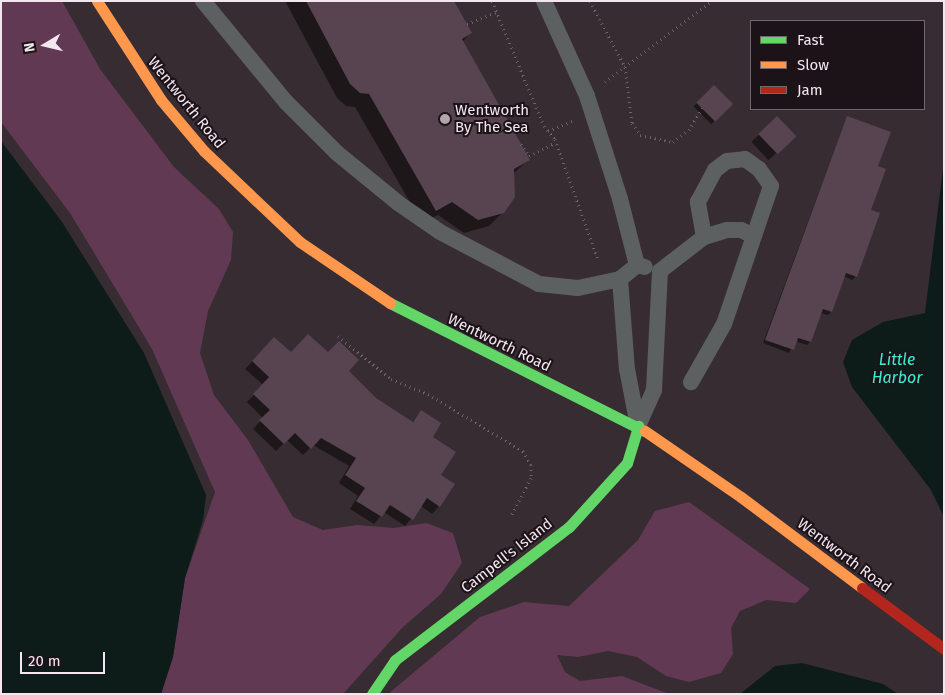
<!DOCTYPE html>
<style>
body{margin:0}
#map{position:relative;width:945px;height:695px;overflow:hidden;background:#372c32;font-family:"Fira Sans",sans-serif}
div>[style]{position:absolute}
.green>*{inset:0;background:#623952}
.water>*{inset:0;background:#0d1b19}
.shadow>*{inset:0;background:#0007;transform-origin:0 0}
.building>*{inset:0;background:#574450;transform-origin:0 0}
.path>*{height:3px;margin-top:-1.5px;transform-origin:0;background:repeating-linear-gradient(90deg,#676567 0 1px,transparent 0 5px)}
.lane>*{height:16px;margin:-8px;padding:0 8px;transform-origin:8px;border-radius:8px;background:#5d6060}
.fast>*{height:11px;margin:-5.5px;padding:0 5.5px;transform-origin:5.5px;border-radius:5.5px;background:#63d668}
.slow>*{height:11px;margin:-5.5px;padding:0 5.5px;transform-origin:5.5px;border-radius:5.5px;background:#ff974d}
.jam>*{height:11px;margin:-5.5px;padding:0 5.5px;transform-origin:5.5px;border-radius:5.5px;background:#b3261e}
.dots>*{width:14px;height:14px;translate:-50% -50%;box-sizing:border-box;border:2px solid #1c1318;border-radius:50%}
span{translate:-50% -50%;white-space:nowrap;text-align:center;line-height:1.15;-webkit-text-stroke:4px #1c1318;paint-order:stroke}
.street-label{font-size:15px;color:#f4e6ee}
.poi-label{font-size:15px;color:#f4e6ee}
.left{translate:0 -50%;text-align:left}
.water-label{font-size:16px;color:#3cefd3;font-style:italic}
.frame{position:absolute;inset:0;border:2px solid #f4e6ee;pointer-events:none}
.legend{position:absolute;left:750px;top:20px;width:175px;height:90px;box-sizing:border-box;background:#1c1318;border:1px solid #72676e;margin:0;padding:6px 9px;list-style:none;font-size:15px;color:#f4e6ee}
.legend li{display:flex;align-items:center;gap:10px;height:25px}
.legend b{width:25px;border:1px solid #72676e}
.north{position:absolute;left:20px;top:20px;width:50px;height:50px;-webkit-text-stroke:4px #1c1318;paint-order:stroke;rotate:261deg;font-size:14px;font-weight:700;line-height:20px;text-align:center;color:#f4e6ee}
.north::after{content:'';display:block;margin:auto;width:18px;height:22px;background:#f4e6ee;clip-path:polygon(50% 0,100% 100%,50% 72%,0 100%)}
.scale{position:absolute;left:20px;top:652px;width:85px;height:22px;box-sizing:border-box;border:2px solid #f4e6ee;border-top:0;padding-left:6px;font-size:15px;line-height:18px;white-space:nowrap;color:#f4e6ee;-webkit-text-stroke:4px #1c1318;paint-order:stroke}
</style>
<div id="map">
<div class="green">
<div style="clip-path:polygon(1px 1px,62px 1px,100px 69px,174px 167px,219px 209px,233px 232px,231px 260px,208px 311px,200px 353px,214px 395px,248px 440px,293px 517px,323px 530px,357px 525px,394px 528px,426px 523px,453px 533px,462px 563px,441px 594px,402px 628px,343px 694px,161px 694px,173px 657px,185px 578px,215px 492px,152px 349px,70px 213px,1px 122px)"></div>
<div style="clip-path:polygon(689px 502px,810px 589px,796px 603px,766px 600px,740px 611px,731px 628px,733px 654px,721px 673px,689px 682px,666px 676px,637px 657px,608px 651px,578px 657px,557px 655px,565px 672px,580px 681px,622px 676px,669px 694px,388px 694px,480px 617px,524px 602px,569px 606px,638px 540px,655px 511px)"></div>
</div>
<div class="water">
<div style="clip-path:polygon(1px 141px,62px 222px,144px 353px,206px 495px,203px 520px,185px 578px,173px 657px,161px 694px,1px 694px)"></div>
<div style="clip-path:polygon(944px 161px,944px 517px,931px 490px,852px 387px,843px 362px,852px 340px,883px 322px,925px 313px)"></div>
<div style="clip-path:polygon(802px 663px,883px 684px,898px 694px,740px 694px,775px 666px)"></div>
</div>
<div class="shadow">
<div style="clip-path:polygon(285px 1px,453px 1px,471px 33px,462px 42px,528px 160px,513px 174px,503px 212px,489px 226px,464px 233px,438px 215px,422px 223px,355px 107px,346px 106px,337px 98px)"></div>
<div style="left:714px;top:86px;width:25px;height:29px;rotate:45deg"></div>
<div style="clip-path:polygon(847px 117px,876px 167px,856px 276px,852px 280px,844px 276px,831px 312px,828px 315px,820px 313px,810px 342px,807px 345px,795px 341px,789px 353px,763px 343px)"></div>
<div style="left:777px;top:118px;width:25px;height:35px;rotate:47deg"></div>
<div style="clip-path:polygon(274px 339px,290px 354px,347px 371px,375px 399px,412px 422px,421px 412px,431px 437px,439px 475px,439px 506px,432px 514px,421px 506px,405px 526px,384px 512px,374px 524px,350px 509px,358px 496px,339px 483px,349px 466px,313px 445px,303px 455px,287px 440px,276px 451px,253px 429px,263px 418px,247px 402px,263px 385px,245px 369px)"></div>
</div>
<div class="building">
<div style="clip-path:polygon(306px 1px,454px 1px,472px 33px,462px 39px,530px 160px,514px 169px,515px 197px,504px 213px,478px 220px,452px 202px,436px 211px,369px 94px,360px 93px,350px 84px)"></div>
<div style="left:714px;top:85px;width:27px;height:25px;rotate:45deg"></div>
<div style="left:777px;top:116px;width:28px;height:26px;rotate:46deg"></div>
<div style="clip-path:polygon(847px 116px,891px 132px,878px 166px,886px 169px,871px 210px,880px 213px,857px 277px,846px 273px,832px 312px,823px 309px,811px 342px,798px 338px,794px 350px,765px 340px)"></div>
<div style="clip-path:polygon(308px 334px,328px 352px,339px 341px,359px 360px,349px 371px,376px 398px,413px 422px,421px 410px,441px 423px,433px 437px,456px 452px,441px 475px,455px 484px,440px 507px,427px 498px,413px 520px,390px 505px,382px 517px,356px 501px,365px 488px,345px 475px,356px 458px,321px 438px,311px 449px,295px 433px,284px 444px,259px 420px,270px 410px,253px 394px,269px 377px,252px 361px,274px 337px,291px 352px)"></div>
</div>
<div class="path">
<div style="left:492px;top:1px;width:135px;rotate:67.4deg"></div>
<div style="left:544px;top:126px;width:17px;rotate:50deg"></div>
<div style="left:555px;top:139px;width:128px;rotate:70.4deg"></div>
<div style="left:590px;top:1px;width:75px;rotate:62.1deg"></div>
<div style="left:625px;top:67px;width:56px;rotate:82.9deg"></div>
<div style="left:632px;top:123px;width:14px;rotate:56deg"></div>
<div style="left:640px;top:135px;width:34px;rotate:12deg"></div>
<div style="left:673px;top:142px;width:20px;rotate:-37deg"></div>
<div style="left:689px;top:130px;width:26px;rotate:-59deg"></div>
<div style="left:467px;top:24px;width:31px;rotate:-22deg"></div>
<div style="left:605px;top:82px;width:134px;rotate:-37.1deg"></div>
<div style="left:548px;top:131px;width:27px;rotate:-22deg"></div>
<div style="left:521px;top:144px;width:14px;rotate:56deg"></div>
<div style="left:529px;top:156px;width:30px;rotate:-27deg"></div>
<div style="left:338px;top:336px;width:68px;rotate:39.1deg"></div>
<div style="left:391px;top:379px;width:40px;rotate:22deg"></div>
<div style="left:428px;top:394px;width:111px;rotate:31deg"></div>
<div style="left:523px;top:451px;width:16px;rotate:60deg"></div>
<div style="left:531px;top:465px;width:13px;rotate:90deg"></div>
<div style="left:531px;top:478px;width:41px;rotate:117.8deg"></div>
</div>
<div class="lane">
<div style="left:203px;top:1px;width:131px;rotate:50.6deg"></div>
<div style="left:286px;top:102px;width:72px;rotate:45deg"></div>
<div style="left:337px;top:153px;width:79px;rotate:39.3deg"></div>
<div style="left:398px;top:203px;width:51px;rotate:34.6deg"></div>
<div style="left:440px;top:232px;width:112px;rotate:27.7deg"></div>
<div style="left:539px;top:284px;width:39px;rotate:6deg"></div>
<div style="left:578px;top:288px;width:43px;rotate:-12.1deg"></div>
<div style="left:620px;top:279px;width:22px;rotate:-39deg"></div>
<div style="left:544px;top:1px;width:104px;rotate:65.6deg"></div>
<div style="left:587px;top:96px;width:108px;rotate:72.2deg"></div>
<div style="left:620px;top:199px;width:68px;rotate:75.6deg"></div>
<div style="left:637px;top:265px;width:8px;rotate:14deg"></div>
<div style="left:704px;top:237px;width:24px;rotate:-17deg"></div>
<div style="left:727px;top:230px;width:14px"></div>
<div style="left:741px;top:230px;width:14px;rotate:25deg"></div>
<div style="left:660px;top:271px;width:56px;rotate:-37.7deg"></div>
<div style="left:704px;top:237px;width:36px;rotate:-100deg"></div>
<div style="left:698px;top:202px;width:36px;rotate:-62deg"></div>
<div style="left:715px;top:170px;width:15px;rotate:-37deg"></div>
<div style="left:727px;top:161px;width:18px;rotate:-6deg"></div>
<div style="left:745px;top:159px;width:17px;rotate:36deg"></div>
<div style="left:759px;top:169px;width:21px;rotate:55deg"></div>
<div style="left:771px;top:186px;width:146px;rotate:108.8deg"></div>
<div style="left:724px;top:324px;width:67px;rotate:119.6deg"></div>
<div style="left:620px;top:279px;width:90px;rotate:85.6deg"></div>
<div style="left:627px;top:369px;width:58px;rotate:79.1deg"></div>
<div style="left:638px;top:426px;width:39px;rotate:-66deg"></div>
<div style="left:654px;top:390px;width:119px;rotate:-87.1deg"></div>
</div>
<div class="fast">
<div style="left:390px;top:303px;width:285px;rotate:26.7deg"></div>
<div style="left:372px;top:694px;width:41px;rotate:-55.9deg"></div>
<div style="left:395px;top:660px;width:219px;rotate:-37.4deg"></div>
<div style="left:569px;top:527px;width:86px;rotate:-47.8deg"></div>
<div style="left:627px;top:463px;width:39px;rotate:-73deg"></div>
</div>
<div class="slow">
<div style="left:97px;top:1px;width:118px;rotate:57.1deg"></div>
<div style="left:161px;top:100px;width:67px;rotate:49.9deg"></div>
<div style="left:204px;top:151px;width:132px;rotate:43.5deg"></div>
<div style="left:300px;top:242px;width:109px;rotate:34.1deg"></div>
<div style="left:645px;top:431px;width:116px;rotate:34.5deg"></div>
<div style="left:741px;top:497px;width:151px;rotate:36.9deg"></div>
</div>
<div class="jam">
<div style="left:862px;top:588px;width:102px;rotate:36.6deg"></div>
</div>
<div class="dots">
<div style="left:445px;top:119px;background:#b2a5ac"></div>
</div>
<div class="street-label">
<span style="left:186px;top:103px;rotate:51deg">Wentworth Road</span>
<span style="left:499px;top:343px;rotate:26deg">Wentworth Road</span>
<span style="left:507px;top:556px;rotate:-38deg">Campell's Island</span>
<span style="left:844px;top:556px;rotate:37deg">Wentworth Road</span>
</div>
<div class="poi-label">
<span class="left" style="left:455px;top:119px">Wentworth<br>By The Sea</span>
</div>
<div class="water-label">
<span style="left:897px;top:369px">Little<br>Harbor</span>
</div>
<div class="frame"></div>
<ul class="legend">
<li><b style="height:6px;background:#63d668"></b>Fast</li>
<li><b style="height:6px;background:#ff974d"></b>Slow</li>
<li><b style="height:6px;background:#b3261e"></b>Jam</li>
</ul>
<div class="north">N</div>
<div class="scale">20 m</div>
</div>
